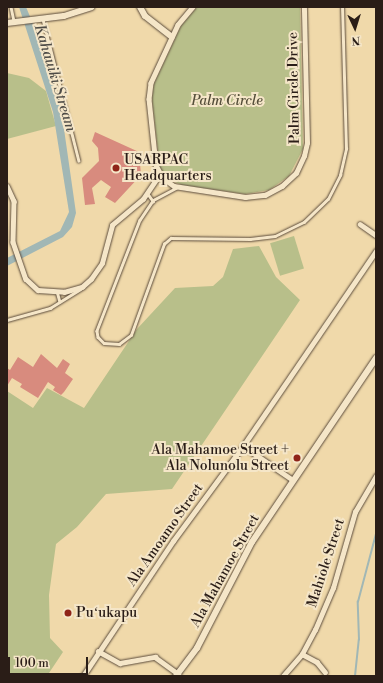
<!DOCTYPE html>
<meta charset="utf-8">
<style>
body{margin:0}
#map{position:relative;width:383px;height:683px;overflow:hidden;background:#f0d9aa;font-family:"Libre Bodoni",serif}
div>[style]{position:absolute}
.green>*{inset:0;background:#b8bf8a;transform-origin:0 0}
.water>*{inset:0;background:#a1b7b5}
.stream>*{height:1.5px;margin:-0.75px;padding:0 0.75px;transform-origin:0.75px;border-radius:0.75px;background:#a1b7b5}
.building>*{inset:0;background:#d88b7e}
.roads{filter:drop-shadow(0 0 1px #5c4c3c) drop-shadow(0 0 1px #5c4c3c)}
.lane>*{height:2.5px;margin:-1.25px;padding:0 1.25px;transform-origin:1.25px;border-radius:1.25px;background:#f5e6c8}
.street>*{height:4.5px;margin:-2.25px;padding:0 2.25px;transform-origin:2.25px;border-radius:2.25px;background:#f5e6c8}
.secondary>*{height:6px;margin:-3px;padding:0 3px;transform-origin:3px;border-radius:3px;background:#f5e6c8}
.dots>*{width:11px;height:11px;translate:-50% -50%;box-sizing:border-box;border:2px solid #f5e6c8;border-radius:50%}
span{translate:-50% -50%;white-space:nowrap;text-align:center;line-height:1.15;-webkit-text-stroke:4px #f5e6c8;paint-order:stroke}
.street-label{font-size:14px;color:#2a1d17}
.park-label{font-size:14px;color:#554e3a;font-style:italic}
.poi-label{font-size:14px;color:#2a1d17}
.left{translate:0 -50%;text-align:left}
.right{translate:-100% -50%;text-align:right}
.water-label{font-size:15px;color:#4e4b46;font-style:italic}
.frame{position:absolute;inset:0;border:8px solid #2a1d17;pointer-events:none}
.north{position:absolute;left:335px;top:8px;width:40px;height:40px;-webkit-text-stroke:3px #f5e6c8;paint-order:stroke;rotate:176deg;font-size:11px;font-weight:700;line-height:16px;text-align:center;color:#2a1d17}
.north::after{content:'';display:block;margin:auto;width:14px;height:18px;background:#2a1d17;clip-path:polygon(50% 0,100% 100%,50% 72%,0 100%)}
.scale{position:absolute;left:8px;top:657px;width:80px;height:18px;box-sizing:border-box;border:2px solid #2a1d17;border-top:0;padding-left:5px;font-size:12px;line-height:14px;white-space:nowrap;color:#2a1d17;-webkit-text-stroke:3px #f5e6c8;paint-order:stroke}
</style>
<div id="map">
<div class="green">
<div style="clip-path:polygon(197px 7px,300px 7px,303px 149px,289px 176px,269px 190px,245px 194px,182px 185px,168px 179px,160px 169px,152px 99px,154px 84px,181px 26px)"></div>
<div style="clip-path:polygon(7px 73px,29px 78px,46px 91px,56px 126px,7px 139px)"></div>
<div style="left:294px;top:236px;width:34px;height:25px;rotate:73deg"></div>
<div style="clip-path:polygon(259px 246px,276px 277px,300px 300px,172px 489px,106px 494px,77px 527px,56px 544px,49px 595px,50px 638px,63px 652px,47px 676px,7px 676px,7px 391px,33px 408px,47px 388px,84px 408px,137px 329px,175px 288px,213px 286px,223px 277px,233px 249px)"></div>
</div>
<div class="water">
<div style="clip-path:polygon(19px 7px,26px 7px,34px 26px,60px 101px,76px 213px,72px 227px,63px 237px,7px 266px,7px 258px,60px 231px,69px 212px,53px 112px)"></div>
</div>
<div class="stream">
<div style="left:355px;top:676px;width:36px;rotate:-84deg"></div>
<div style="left:359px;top:640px;width:38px;rotate:-92deg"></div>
<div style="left:358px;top:602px;width:70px;rotate:-75.2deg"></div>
</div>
<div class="building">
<div style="clip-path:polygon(95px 132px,139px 152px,141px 175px,115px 203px,105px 197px,111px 187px,101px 180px,92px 188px,95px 204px,85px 205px,82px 178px,99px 161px,98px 148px,92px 141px)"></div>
<div style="clip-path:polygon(41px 354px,57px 368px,63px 359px,70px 364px,65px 373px,73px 379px,64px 392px,61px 395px,53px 390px,55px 387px,48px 382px,38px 398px,20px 387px,22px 384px,12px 378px,7px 386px,7px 368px,10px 370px,18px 357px,33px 367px)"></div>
</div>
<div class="roads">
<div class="lane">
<div style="left:11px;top:7px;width:14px;rotate:78deg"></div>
<div style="left:43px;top:19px;width:146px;rotate:75.8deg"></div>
<div style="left:177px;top:188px;width:27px;rotate:152deg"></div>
<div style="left:153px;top:201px;width:23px;rotate:124deg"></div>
<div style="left:140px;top:220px;width:119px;rotate:111.2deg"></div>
<div style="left:97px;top:331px;width:6px;rotate:81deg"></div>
<div style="left:98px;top:337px;width:8px;rotate:45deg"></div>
<div style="left:104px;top:343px;width:15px;rotate:4deg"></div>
<div style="left:119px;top:344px;width:15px;rotate:-37deg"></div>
<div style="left:131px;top:335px;width:97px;rotate:-70.1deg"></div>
<div style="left:164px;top:244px;width:9px;rotate:-41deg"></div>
<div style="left:171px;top:238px;width:79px;rotate:0.7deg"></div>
<div style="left:250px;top:239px;width:25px;rotate:-7deg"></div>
<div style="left:275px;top:236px;width:32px;rotate:-26deg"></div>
<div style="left:304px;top:222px;width:33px;rotate:-44deg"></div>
<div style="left:328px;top:199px;width:27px;rotate:-63deg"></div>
<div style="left:340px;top:175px;width:27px;rotate:-77deg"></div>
<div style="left:346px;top:149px;width:142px;rotate:-91.6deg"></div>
<div style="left:148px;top:194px;width:9px;rotate:54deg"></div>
<div style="left:57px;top:291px;width:11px;rotate:75deg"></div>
<div style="left:7px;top:320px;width:45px;rotate:-15.6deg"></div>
<div style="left:50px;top:308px;width:36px;rotate:-32deg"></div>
</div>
<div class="street">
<div style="left:193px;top:7px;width:23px;rotate:130deg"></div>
<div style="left:178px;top:25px;width:64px;rotate:115deg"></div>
<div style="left:151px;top:83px;width:16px;rotate:97deg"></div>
<div style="left:149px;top:99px;width:66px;rotate:83.9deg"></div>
<div style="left:156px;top:165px;width:15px;rotate:62deg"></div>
<div style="left:163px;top:178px;width:14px;rotate:36deg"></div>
<div style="left:174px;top:186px;width:72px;rotate:8.8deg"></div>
<div style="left:245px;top:197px;width:20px;rotate:-6deg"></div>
<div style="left:265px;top:195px;width:19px;rotate:-28deg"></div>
<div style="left:282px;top:186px;width:19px;rotate:-43deg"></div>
<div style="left:296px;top:173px;width:19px;rotate:-65deg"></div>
<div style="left:304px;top:156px;width:13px;rotate:-77deg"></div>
<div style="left:307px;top:143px;width:136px;rotate:-91.3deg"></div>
<div style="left:7px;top:186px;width:17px;rotate:65deg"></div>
<div style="left:14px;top:201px;width:41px;rotate:91.4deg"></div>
<div style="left:13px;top:242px;width:39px;rotate:71deg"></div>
<div style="left:26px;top:279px;width:16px;rotate:43deg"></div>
<div style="left:38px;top:290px;width:26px;rotate:4deg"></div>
<div style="left:64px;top:292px;width:19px;rotate:-16deg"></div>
<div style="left:82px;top:287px;width:12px;rotate:-42deg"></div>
<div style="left:91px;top:279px;width:19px;rotate:-55deg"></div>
<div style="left:102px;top:263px;width:39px;rotate:-75deg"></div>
<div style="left:112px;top:225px;width:40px;rotate:-40deg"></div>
<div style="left:143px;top:199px;width:30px;rotate:-56deg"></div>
<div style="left:360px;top:224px;width:19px;rotate:35deg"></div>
<div style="left:243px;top:446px;width:60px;rotate:34.2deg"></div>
<div style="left:98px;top:651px;width:25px;rotate:29deg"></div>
<div style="left:120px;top:663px;width:36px;rotate:-10deg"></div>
<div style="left:155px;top:657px;width:29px;rotate:36deg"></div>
<div style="left:302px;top:654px;width:17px;rotate:28deg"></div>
<div style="left:317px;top:662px;width:13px;rotate:51deg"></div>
<div style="left:83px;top:676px;width:162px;rotate:-56.3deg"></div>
<div style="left:173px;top:541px;width:118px;rotate:-53.6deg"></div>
<div style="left:243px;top:446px;width:236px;rotate:-55.7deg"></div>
<div style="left:283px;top:676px;width:29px;rotate:-49deg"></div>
<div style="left:302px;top:654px;width:27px;rotate:-62deg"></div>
<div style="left:315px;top:630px;width:46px;rotate:-66.8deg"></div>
<div style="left:333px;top:588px;width:79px;rotate:-73.9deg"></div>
<div style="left:355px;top:512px;width:42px;rotate:-59.7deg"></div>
</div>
<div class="secondary">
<div style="left:140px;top:7px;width:10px;rotate:61deg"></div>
<div style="left:145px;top:16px;width:34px;rotate:38deg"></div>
<div style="left:7px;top:23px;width:57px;rotate:-7deg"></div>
<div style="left:64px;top:16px;width:29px;rotate:-18deg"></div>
<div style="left:176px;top:676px;width:35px;rotate:-53deg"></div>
<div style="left:197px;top:648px;width:119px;rotate:-62.6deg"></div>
<div style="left:252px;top:542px;width:222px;rotate:-56deg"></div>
</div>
</div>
<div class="dots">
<div style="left:116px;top:168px;background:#8f2418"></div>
<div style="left:297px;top:458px;background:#8f2418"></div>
<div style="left:68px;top:613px;background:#8f2418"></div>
</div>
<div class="street-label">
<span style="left:294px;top:88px;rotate:-91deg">Palm Circle Drive</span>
<span style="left:165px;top:535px;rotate:-55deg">Ala Amoamo Street</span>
<span style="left:326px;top:563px;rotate:-72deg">Mahiole Street</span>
<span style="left:225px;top:571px;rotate:-61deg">Ala Mahamoe Street</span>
</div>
<div class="park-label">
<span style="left:227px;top:101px">Palm Circle</span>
</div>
<div class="poi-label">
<span class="left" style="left:124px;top:168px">USARPAC<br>Headquarters</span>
<span class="right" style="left:289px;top:458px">Ala Mahamoe Street +<br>Ala Nolunolu Street</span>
<span class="left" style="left:76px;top:613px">Puʻukapu</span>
</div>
<div class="water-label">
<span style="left:55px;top:78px;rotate:73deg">Kahauiki Stream</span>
</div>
<div class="frame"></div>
<div class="north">N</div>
<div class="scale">100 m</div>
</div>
